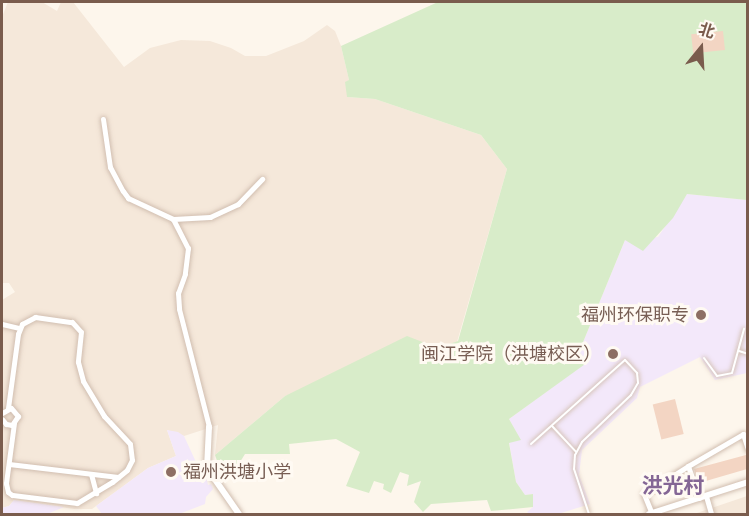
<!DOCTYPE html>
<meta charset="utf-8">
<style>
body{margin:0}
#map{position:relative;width:749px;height:516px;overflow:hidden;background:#fdf6ec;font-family:Arial,"Noto Sans SC",sans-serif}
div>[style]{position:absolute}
.residential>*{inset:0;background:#f5e8da}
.education>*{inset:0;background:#f3e8fa}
.green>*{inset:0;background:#d8ecc9}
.building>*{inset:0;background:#f3d5c3;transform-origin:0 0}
.roads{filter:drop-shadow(0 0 2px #d1beb0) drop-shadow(0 0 2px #d1beb0)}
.service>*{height:2px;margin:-1px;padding:0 1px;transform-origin:1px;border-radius:1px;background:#fff}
.minor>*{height:5px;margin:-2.5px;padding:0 2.5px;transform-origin:2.5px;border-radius:2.5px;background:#fff}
.tertiary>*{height:6px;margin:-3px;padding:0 3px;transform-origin:3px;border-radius:3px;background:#fff}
.dots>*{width:16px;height:16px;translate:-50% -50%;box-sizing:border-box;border:3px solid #fffaf3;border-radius:50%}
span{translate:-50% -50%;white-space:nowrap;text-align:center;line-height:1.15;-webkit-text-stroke:6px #fffaf3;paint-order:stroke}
.education-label{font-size:18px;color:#785e54}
.right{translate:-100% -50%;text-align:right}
.left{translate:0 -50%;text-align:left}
.quarter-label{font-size:21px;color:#846695;font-weight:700}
.frame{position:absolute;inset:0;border:3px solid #7a5c4d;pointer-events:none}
.north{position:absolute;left:671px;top:18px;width:60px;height:60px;-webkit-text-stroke:4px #fffaf3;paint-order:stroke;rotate:18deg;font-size:16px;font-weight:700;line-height:24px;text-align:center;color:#7a5c4d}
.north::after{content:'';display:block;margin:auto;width:21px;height:27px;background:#7a5c4d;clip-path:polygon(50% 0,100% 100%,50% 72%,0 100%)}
</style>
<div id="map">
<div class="residential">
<div style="clip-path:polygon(8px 2px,42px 2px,57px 11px,61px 2px,73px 2px,124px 67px,150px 48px,181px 40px,210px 41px,231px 48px,245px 56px,266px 56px,304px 41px,327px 25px,335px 31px,341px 46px,349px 80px,347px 97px,375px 99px,481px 135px,507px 169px,457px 342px,285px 396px,215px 455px,218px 425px,184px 436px,167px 430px,176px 456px,148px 468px,92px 509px,74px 509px,14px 500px,9px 506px,2px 508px,2px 300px,15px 292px,9px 283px,2px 283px,2px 17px)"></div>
<div style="clip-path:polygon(747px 496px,747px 514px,694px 514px)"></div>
</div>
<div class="education">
<div style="clip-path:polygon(687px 194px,747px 200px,747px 373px,715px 380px,700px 357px,640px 387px,637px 398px,582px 450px,579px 475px,590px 504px,558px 514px,530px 514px,527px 512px,533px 507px,533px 494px,525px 495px,516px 482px,509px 442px,520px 439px,509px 419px,587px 362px,579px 352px,625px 240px,658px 237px)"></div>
<div style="clip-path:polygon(167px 430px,178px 432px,184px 436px,201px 473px,206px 476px,208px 485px,211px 484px,213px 489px,206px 497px,205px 504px,179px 514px,102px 514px,96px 506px,148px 468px,176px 456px)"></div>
<div style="clip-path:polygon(14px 500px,64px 507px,47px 514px,2px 514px,2px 508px,9px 506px)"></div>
</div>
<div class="green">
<div style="clip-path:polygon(438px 2px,747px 2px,747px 200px,687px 194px,673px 218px,643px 251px,625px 240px,579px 352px,588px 362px,509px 419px,521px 440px,509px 443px,516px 482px,525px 495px,533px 494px,533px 507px,491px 511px,487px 500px,431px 504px,423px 512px,414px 502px,421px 481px,407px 486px,409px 475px,400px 472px,391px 493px,383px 489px,384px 484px,374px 481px,369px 493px,346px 486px,360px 452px,336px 439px,289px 444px,290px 454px,245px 454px,230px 478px,222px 475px,215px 455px,285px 396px,407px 336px,438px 348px,458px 341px,507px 169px,481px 135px,375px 99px,347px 97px,345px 82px,349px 80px,341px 46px)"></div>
</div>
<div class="building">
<div style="left:723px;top:31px;width:19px;height:32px;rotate:84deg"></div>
<div style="left:675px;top:399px;width:36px;height:23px;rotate:76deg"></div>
<div style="clip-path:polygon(746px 455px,747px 469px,699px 483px,694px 469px)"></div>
<div style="clip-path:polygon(685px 473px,689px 485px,650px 496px,672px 484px)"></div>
</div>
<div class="roads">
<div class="service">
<div style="left:739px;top:351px;width:9px;rotate:18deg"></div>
<div style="left:704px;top:358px;width:22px;rotate:54deg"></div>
<div style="left:717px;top:376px;width:15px;rotate:-11deg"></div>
<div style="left:732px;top:373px;width:46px;rotate:-74.7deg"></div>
<div style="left:552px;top:426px;width:35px;rotate:47deg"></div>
<div style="left:531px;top:444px;width:126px;rotate:-41.8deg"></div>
<div style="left:625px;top:360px;width:18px;rotate:47deg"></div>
<div style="left:637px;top:373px;width:10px;rotate:84deg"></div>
<div style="left:638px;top:383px;width:14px;rotate:120deg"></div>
<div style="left:631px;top:395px;width:68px;rotate:136.2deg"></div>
<div style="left:582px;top:442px;width:15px;rotate:118deg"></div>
<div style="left:575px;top:455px;width:14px;rotate:94deg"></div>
<div style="left:574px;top:469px;width:47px;rotate:71.6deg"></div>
</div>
<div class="minor">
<div style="left:103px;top:119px;width:49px;rotate:81.7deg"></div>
<div style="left:110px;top:167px;width:27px;rotate:62deg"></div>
<div style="left:123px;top:191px;width:9px;rotate:54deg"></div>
<div style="left:128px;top:198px;width:50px;rotate:25deg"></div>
<div style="left:173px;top:219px;width:37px;rotate:-3deg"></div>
<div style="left:210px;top:217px;width:31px;rotate:-25deg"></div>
<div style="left:238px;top:204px;width:35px;rotate:-46deg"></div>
<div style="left:173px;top:219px;width:33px;rotate:63deg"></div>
<div style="left:188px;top:248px;width:26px;rotate:97deg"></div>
<div style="left:185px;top:274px;width:20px;rotate:110deg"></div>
<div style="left:178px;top:293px;width:16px;rotate:86deg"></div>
<div style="left:179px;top:309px;width:122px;rotate:75.7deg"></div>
<div style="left:2px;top:324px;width:17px;rotate:13deg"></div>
<div style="left:8px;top:408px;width:75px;rotate:-82.3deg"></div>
<div style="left:18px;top:334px;width:11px;rotate:-68deg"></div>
<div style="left:22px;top:324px;width:15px;rotate:-28deg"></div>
<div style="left:35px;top:317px;width:37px;rotate:8deg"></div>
<div style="left:72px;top:322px;width:13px;rotate:48deg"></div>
<div style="left:81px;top:332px;width:30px;rotate:96deg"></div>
<div style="left:78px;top:362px;width:20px;rotate:75deg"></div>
<div style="left:83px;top:381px;width:41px;rotate:59deg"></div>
<div style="left:104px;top:416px;width:38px;rotate:47deg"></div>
<div style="left:130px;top:444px;width:16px;rotate:83deg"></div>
<div style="left:132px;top:460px;width:11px;rotate:117deg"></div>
<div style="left:127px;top:470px;width:19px;rotate:141deg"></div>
<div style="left:112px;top:482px;width:41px;rotate:149deg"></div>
<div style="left:77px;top:503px;width:65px;rotate:-173deg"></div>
<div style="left:12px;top:495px;width:5px;rotate:-143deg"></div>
<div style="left:8px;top:492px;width:9px;rotate:-103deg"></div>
<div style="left:6px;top:483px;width:61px;rotate:-82.4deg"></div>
<div style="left:2px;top:413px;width:10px;rotate:-29deg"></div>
<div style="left:11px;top:408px;width:11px;rotate:49deg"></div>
<div style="left:18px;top:416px;width:11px;rotate:124deg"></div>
<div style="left:12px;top:425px;width:6px;rotate:-171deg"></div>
<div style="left:6px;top:424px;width:6px;rotate:-129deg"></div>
<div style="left:9px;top:464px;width:110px;rotate:6.8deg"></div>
<div style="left:91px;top:474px;width:20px;rotate:75deg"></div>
<div style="left:706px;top:496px;width:19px;rotate:74deg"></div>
<div style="left:699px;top:498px;width:34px;rotate:-109deg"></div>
<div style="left:688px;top:466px;width:64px;rotate:-30.2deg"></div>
<div style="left:743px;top:434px;width:16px;rotate:72deg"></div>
<div style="left:652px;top:514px;width:22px;rotate:-112deg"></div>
<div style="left:644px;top:494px;width:52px;rotate:-32.5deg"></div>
</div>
<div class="tertiary">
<div style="left:209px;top:427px;width:41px;rotate:92.8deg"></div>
<div style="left:207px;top:468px;width:56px;rotate:55.2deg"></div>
<div style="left:649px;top:514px;width:104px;rotate:-17.9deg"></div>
</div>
</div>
<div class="dots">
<div style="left:701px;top:315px;background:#8d6e63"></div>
<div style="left:613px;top:354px;background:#8d6e63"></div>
<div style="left:171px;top:472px;background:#8d6e63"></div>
</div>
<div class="education-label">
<span class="right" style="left:689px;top:315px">福州环保职专</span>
<span class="right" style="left:601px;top:354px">闽江学院（洪塘校区）</span>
<span class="left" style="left:183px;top:472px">福州洪塘小学</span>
</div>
<div class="quarter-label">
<span style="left:673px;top:486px">洪光村</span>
</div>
<div class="frame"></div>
<div class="north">北</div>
</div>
